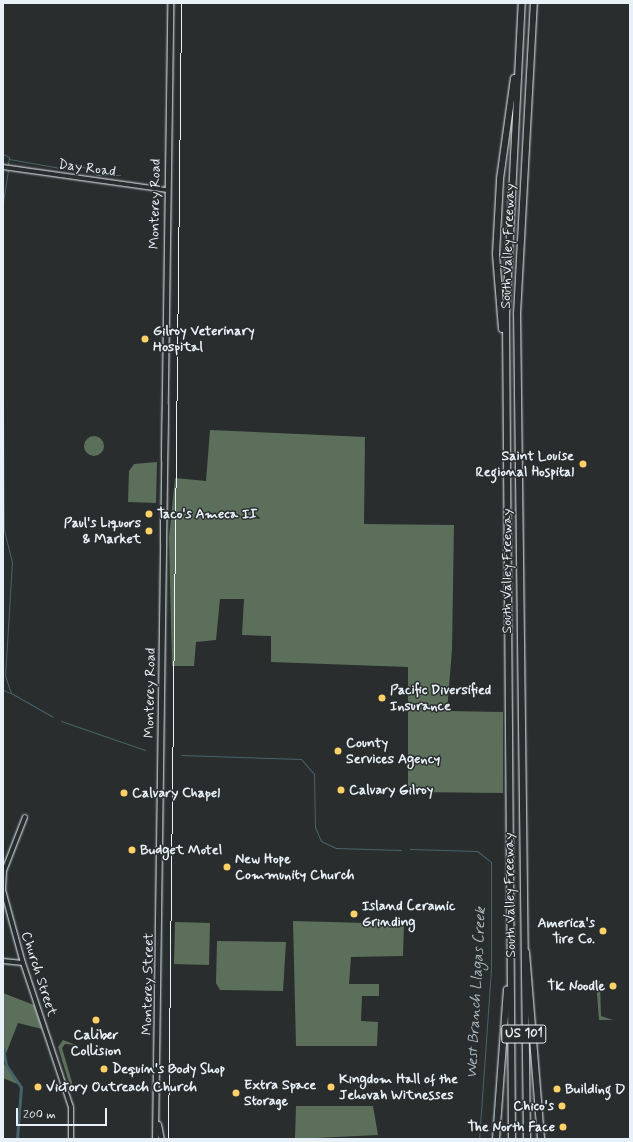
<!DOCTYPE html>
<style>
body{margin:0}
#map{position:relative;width:633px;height:1142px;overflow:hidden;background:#2a2d2e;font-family:Mynerve,sans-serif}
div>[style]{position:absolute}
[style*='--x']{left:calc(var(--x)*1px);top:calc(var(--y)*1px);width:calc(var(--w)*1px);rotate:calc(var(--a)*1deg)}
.green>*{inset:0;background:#5b6f5a}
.round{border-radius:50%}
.stream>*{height:1px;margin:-0.5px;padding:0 0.5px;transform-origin:0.5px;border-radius:0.5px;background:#46636a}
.canal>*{height:3px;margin:-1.5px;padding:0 1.5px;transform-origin:1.5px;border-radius:1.5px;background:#46636a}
.roads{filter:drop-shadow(0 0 1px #e8f1f8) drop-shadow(0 0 1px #e8f1f8)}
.minor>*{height:4px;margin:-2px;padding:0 2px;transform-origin:2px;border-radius:2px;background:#2a2d2e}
.major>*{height:5px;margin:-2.5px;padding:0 2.5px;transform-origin:2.5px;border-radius:2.5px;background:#2a2d2e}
.highway>*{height:6px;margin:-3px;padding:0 3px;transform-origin:3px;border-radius:3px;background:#2a2d2e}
.rail>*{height:1px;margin:-0.5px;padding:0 0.5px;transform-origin:0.5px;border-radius:0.5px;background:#e8f1f8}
.dots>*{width:11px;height:11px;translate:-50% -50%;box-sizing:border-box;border:2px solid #2a2d2e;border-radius:50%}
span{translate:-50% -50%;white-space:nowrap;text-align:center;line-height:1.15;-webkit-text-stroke:3px #2a2d2e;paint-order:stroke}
.shield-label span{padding:1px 3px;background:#2a2d2e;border:1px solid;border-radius:3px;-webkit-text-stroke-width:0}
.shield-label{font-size:13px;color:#e8f1f8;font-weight:700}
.street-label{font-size:14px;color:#e8f1f8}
.poi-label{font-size:14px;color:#e8f1f8;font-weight:700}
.left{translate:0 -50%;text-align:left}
.right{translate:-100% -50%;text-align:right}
.water-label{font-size:15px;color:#a7b8bf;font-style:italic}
.frame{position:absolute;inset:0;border:4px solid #e8f1f8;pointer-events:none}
.scale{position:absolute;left:16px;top:1108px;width:91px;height:18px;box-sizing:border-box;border:2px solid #e8f1f8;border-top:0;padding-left:5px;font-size:12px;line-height:14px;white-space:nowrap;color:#e8f1f8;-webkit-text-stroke:3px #2a2d2e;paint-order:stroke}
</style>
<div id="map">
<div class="green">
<div style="clip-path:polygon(210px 430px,365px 437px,364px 524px,454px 525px,452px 650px,447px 711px,503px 712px,503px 793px,408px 792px,408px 667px,271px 662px,271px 636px,242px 635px,244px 599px,220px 599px,216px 640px,196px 642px,194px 666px,172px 666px,169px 538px,175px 478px,206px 481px)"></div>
<div class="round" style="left:84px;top:436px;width:20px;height:20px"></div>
<div style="clip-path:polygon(157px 462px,156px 503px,128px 502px,129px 471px,134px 464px)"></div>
<div style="clip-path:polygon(293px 921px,404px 924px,403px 956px,351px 957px,349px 984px,379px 984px,379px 996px,362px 996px,361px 1021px,378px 1022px,377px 1046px,296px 1046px)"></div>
<div style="clip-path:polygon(175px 922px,210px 923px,209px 965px,174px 964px)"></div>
<div style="clip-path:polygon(217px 941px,286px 942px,283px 991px,220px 990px,216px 983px)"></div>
<div style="clip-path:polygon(596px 981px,600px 981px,601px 1016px,613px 1020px,599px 1020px)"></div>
<div style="clip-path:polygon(3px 993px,34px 1005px,42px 1029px,18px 1023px,3px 1061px)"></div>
<div style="clip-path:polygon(63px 1040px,76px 1045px,65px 1044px,62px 1048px,72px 1082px,71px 1089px,58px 1047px)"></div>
<div style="clip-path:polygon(3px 1063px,15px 1076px,17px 1084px,3px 1078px)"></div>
<div style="clip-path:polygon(296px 1106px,373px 1106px,378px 1135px,295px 1139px)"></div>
</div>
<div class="stream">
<div style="--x:3;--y:154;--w:7;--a:27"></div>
<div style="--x:9;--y:157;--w:7;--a:98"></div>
<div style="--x:9;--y:159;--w:52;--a:10"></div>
<div style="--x:60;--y:168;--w:20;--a:-9"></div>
<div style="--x:80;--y:165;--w:20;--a:30"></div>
<div style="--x:97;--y:175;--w:23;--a:0"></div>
<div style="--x:3;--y:202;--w:32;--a:-81"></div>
<div style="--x:3;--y:397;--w:133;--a:89.6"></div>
<div style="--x:4;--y:530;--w:33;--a:76"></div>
<div style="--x:12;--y:562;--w:113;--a:93.5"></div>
<div style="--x:5;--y:675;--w:19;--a:72"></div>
<div style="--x:11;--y:693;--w:48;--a:29.7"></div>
<div style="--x:3;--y:690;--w:8;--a:23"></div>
<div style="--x:61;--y:721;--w:89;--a:19"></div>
<div style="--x:181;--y:755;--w:120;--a:1.9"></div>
<div style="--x:301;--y:759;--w:20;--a:49"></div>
<div style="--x:314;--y:774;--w:53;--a:88.9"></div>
<div style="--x:315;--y:827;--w:15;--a:67"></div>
<div style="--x:321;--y:841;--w:17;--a:25"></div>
<div style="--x:336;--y:848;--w:65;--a:1.8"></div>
<div style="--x:410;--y:849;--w:67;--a:1.7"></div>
<div style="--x:477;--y:851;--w:18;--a:38"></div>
<div style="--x:491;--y:862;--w:107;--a:90"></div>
<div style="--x:491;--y:969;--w:170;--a:94"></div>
</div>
<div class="canal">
<div style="--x:3;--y:1048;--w:17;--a:80"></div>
<div style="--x:6;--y:1065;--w:27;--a:56"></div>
<div style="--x:21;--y:1087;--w:52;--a:94.4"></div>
</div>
<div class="roads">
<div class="minor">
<div style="--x:3;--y:167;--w:166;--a:8"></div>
<div style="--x:25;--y:817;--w:58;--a:111.3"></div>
<div style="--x:4;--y:871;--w:19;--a:93"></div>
<div style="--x:3;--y:890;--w:76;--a:74.7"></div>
<div style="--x:23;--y:963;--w:152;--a:71.6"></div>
<div style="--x:71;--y:1107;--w:32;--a:90"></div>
<div style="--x:3;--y:961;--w:20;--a:6"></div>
</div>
<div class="major">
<div style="--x:164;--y:459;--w:456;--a:-89.2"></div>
<div style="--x:163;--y:542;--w:29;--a:-90"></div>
<div style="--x:158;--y:1124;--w:15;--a:79"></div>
<div style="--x:155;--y:1139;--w:734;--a:-89.22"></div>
</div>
<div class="highway">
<div style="--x:502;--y:329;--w:75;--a:-94.6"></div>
<div style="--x:496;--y:254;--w:75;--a:-86.9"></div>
<div style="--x:500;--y:179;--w:102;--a:-82.1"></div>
<div style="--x:526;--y:952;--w:188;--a:85.4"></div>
<div style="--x:496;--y:1139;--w:150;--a:-85.8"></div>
<div style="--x:512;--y:1139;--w:825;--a:-90.42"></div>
<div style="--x:506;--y:314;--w:311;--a:-87.1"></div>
<div style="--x:527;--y:1139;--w:825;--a:-90.69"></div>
<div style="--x:517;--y:314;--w:311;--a:-86.9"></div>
</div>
</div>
<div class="rail">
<div style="--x:168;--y:1139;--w:1136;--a:-89.34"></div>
</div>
<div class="dots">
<div style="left:145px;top:339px;background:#ffd166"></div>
<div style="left:583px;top:464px;background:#ffd166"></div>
<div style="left:149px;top:514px;background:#ffd166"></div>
<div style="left:149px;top:531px;background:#ffd166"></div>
<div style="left:382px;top:698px;background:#ffd166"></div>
<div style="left:338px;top:751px;background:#ffd166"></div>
<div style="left:341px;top:790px;background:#ffd166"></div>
<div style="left:124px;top:793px;background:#ffd166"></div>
<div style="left:132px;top:850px;background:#ffd166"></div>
<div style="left:227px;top:867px;background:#ffd166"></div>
<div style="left:354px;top:914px;background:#ffd166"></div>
<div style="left:603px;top:931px;background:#ffd166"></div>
<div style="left:613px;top:986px;background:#ffd166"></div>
<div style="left:96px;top:1020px;background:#ffd166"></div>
<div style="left:104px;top:1069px;background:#ffd166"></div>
<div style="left:38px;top:1087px;background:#ffd166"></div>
<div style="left:331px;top:1087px;background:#ffd166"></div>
<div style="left:557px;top:1089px;background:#ffd166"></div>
<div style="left:236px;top:1093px;background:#ffd166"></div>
<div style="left:562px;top:1106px;background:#ffd166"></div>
<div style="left:563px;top:1127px;background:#ffd166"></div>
</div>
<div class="shield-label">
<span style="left:524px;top:1034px">US 101</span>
</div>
<div class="street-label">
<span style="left:87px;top:168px;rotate:8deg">Day Road</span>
<span style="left:155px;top:204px;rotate:-89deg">Monterey Road</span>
<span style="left:508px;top:246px;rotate:-88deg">South Valley Freeway</span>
<span style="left:507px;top:571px;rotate:-90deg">South Valley Freeway</span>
<span style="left:150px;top:693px;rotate:-89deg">Monterey Road</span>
<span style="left:510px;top:895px;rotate:-91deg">South Valley Freeway</span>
<span style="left:39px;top:974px;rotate:72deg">Church Street</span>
<span style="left:148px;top:984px;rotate:-89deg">Monterey Street</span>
</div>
<div class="poi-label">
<span class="left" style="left:153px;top:339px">Gilroy Veterinary<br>Hospital</span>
<span class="right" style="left:574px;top:464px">Saint Louise<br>Regional Hospital</span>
<span class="left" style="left:157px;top:514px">Taco's Ameca II</span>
<span class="right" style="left:141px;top:531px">Paul's Liquors<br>&amp; Market</span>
<span class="left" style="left:390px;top:698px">Pacific Diversified<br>Insurance</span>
<span class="left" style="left:346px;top:751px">County<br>Services Agency</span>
<span class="left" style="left:349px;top:790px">Calvary Gilroy</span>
<span class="left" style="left:132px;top:793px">Calvary Chapel</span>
<span class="left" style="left:140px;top:850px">Budget Motel</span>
<span class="left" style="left:235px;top:867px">New Hope<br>Community Church</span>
<span class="left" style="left:362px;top:914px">Island Ceramic<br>Grinding</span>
<span class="right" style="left:595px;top:931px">America's<br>Tire Co.</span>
<span class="right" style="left:605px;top:986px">TK Noodle</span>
<span style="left:96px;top:1043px">Caliber<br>Collision</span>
<span class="left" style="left:112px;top:1069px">Dequin's Body Shop</span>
<span class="left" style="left:339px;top:1087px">Kingdom Hall of the<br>Jehovah Witnesses</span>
<span class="left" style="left:244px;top:1093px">Extra Space<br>Storage</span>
<span class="left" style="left:46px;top:1087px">Victory Outreach Church</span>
<span class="left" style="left:565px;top:1089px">Building D</span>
<span class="right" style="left:554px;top:1106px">Chico's</span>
<span class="right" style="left:555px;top:1127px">The North Face</span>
</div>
<div class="water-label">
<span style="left:477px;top:993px;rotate:-87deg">West Branch Llagas Creek</span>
</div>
<div class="frame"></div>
<div class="scale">200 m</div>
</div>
